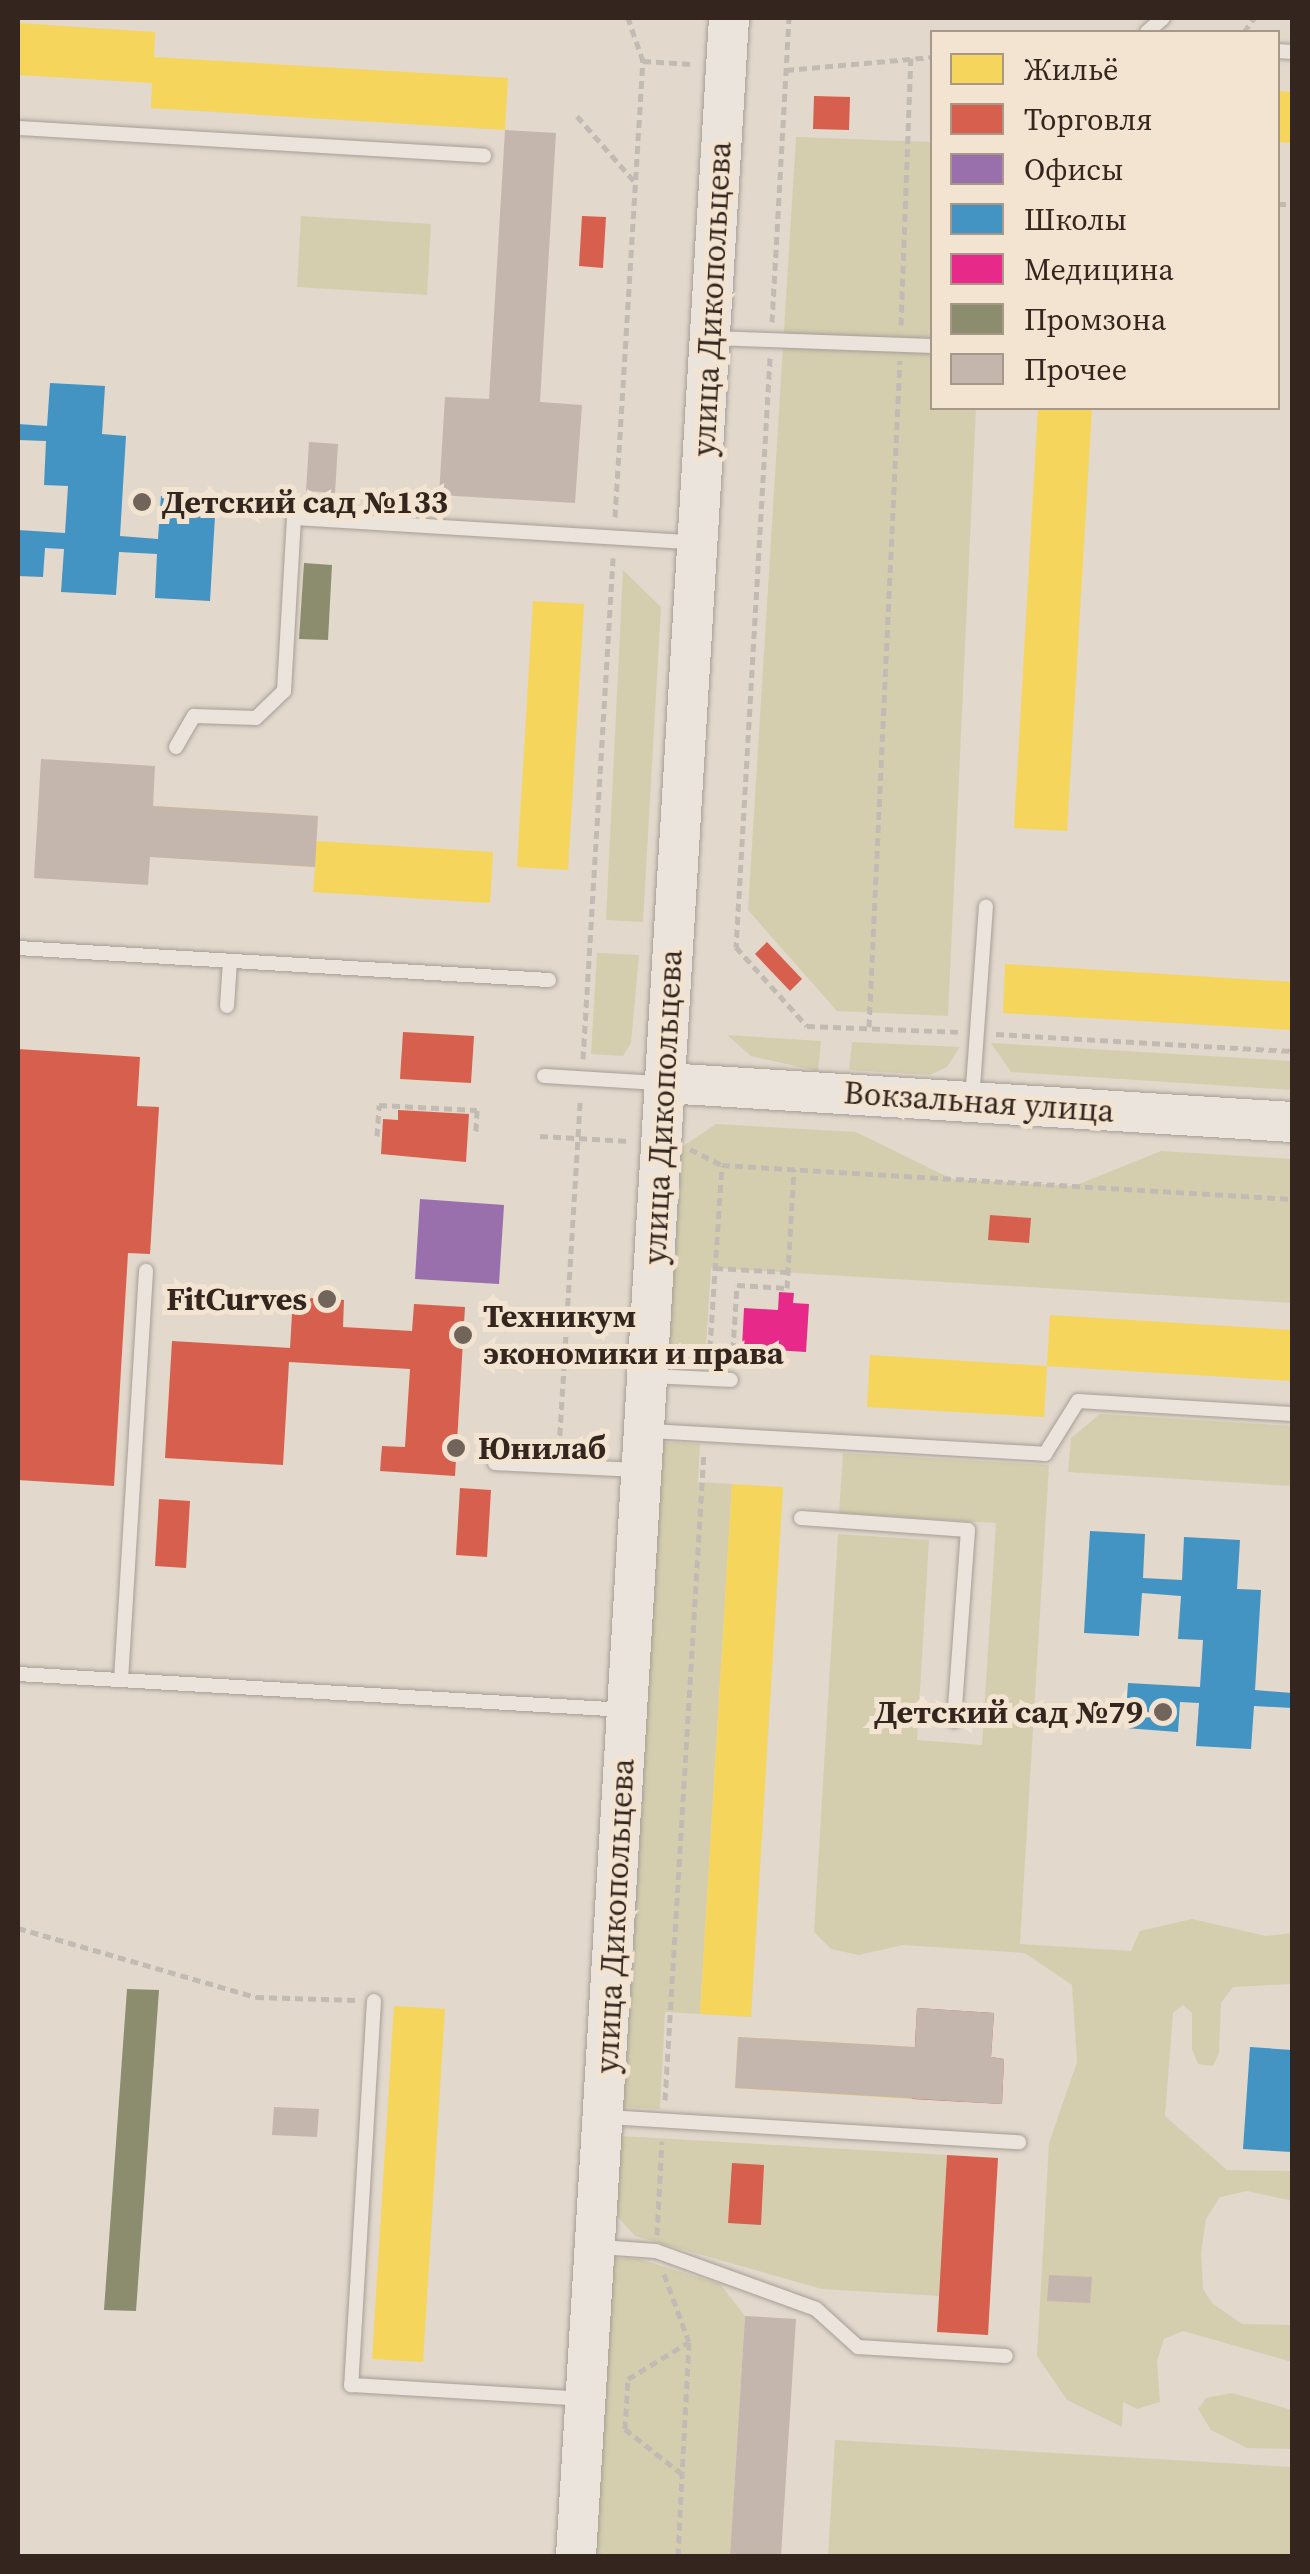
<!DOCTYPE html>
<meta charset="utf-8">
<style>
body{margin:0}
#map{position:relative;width:1310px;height:2574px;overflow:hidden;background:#e2d8cc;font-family:"Source Serif 4",serif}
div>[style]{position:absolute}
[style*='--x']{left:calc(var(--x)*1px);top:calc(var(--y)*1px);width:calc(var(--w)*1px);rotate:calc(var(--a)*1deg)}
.green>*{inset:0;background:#d4ceaf}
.homes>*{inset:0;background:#f6d55c}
.shops>*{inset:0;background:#d6604d}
.offices>*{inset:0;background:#9970ab}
.schools>*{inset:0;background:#4393c3}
.health>*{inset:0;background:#e7298a}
.industry>*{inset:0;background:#8c8c6e}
.building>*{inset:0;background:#c5b6ad}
.path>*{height:5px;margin-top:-2.5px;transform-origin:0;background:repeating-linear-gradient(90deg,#c2bbb4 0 8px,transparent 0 13px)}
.roads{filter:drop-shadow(0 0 2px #a79e95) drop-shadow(0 0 2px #a79e95)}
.lane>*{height:14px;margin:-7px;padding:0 7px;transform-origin:7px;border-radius:7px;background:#eae4dd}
.secondary>*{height:40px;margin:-20px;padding:0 20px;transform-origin:20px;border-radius:20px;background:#eae4dd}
.dots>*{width:28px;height:28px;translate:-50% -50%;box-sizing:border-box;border:5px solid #f3e4d2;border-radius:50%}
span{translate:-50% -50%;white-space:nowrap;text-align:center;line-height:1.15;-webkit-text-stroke:10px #f3e4d2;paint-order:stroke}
.street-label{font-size:32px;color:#34261e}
.poi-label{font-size:32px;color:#34261e;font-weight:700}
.left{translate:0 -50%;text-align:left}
.right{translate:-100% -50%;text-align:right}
.frame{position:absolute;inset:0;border:20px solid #34261e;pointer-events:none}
.legend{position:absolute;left:930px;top:30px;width:350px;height:380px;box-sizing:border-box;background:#f3e4d2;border:2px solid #a7988a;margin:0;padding:12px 18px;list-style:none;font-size:30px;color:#34261e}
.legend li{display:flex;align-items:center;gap:20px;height:50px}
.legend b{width:50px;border:2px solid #a7988a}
</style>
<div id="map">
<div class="green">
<div style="clip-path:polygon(796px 137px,932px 142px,932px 408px,976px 408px,948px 1016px,837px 1011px,748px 910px)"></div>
<div style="clip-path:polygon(301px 216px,431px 224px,427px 295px,297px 287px)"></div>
<div style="clip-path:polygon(623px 570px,661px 607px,643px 922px,606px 920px)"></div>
<div style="clip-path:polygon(597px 953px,639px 955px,631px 1043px,623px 1056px,591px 1054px)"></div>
<div style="clip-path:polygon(727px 1035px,821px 1041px,818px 1071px,751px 1056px)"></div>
<div style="clip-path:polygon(852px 1042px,960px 1047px,947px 1067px,930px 1075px,849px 1070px)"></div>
<div style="clip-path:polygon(991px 1043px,1292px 1061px,1292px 1090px,1011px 1072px)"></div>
<div style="clip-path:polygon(716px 1124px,856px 1132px,952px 1179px,1074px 1186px,1161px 1151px,1292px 1159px,1292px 1303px,711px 1268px,705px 1362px,667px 1360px,679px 1149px)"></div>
<div style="clip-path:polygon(1100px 1414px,1292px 1426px,1292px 1486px,1068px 1472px,1071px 1438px)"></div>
<div style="clip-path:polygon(662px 1442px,700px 1444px,698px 1482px,732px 1484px,700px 2014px,665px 2012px,660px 2109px,621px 2107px)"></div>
<div style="clip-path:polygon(843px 1453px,1049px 1465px,1020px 1944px,1131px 1951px,1140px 1931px,1192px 1919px,1266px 1936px,1292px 1933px,1292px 1984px,1233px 1987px,1221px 2003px,1219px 2053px,1213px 2066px,1198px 2064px,1192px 2049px,1192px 2013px,1183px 2005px,1173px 2013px,1165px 2116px,1227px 2170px,1292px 2171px,1292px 2201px,1247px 2191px,1220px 2197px,1206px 2219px,1201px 2253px,1203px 2289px,1213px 2304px,1242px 2324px,1292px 2325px,1292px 2362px,1183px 2331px,1164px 2339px,1157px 2361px,1160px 2402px,1137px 2409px,1123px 2402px,1122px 2427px,1067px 2400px,1037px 2356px,1049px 2143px,1077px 2062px,1072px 1985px,1025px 1953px,903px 1945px,859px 1955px,831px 1949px,814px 1932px,838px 1534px,929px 1540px,917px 1740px,982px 1745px,996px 1523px,839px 1513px)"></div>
<div style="clip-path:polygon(620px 2136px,947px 2155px,939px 2296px,822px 2289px,635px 2236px,615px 2214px)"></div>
<div style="clip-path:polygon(612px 2258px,639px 2259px,720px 2284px,745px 2316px,730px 2556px,594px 2556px)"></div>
<div style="clip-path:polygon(1232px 2393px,1292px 2410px,1292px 2449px,1247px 2448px,1211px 2430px,1198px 2409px,1206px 2398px)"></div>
<div style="clip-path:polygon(835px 2440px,1292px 2467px,1292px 2556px,828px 2556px)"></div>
</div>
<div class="homes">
<div style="clip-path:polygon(18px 23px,155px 32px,154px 57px,508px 78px,505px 130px,151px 108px,152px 83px,18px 75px)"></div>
<div style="clip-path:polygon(1278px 91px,1292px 92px,1292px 143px,1278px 142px)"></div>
<div style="clip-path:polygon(1038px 408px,1092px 408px,1067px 831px,1014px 828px)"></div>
<div style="clip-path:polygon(533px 601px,584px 604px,568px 870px,517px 867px)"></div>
<div style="clip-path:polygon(141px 805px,318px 816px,316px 841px,493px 852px,490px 903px,313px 892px,315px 867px,138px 856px)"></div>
<div style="clip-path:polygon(1005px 964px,1292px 982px,1292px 1030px,1003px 1013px)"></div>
<div style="clip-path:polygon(1050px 1315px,1292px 1330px,1292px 1381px,1047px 1366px)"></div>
<div style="clip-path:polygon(870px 1355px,1047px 1366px,1044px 1417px,867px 1407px)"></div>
<div style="clip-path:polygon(732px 1484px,783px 1487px,751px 2017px,700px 2014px)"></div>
<div style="clip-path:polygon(394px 2006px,445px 2009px,423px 2362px,372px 2359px)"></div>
<div style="clip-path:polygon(738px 2037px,915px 2047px,912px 2099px,735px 2088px)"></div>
</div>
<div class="shops">
<div style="clip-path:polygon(814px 96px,850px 97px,849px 130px,813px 129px)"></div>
<div style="clip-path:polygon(582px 216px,606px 217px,603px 268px,579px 266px)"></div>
<div style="clip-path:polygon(767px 942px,802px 979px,790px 991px,755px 954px)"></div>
<div style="clip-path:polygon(403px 1032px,474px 1036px,471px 1083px,400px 1079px)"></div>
<div style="clip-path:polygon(18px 1049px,140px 1057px,137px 1106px,159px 1107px,150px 1254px,128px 1253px,114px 1486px,18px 1480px)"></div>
<div style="clip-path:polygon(398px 1110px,469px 1114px,466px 1162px,381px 1154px,383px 1119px,398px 1120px)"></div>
<div style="clip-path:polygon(990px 1215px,1031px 1218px,1029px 1243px,988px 1240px)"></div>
<div style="clip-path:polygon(293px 1297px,344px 1300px,343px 1327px,412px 1331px,414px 1304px,465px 1307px,455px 1476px,380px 1471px,382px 1446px,405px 1447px,410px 1369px,340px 1365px,289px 1362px,283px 1465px,165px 1458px,172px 1341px,290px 1348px)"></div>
<div style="clip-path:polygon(460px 1488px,491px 1490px,487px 1557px,456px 1555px)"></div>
<div style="clip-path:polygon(159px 1499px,190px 1501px,186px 1568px,155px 1566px)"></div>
<div style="clip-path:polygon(917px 2008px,994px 2013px,991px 2057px,1004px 2059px,1002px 2104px,912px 2099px)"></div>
<div style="clip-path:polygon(947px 2155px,998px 2158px,988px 2335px,937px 2332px)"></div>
<div style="clip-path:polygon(732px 2163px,764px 2165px,761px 2225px,728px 2223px)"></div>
</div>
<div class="offices">
<div style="clip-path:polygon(420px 1199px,504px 1205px,499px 1284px,415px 1279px)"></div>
</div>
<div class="schools">
<div style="clip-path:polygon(50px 383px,105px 386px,102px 434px,126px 436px,120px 536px,158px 539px,161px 496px,216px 499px,210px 601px,155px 598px,157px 554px,119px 552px,116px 595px,61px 592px,64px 549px,45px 548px,43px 577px,18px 576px,18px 530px,65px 533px,68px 486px,44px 485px,46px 441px,18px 440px,18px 424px,47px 426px)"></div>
<div style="clip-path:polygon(1090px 1531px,1145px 1534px,1143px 1578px,1182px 1580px,1184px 1537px,1240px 1540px,1237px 1589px,1261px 1590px,1255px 1690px,1292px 1693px,1292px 1708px,1254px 1706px,1251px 1749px,1196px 1746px,1199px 1703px,1180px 1702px,1178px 1732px,1125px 1728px,1128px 1683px,1200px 1687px,1203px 1640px,1178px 1639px,1181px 1596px,1142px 1593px,1139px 1636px,1084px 1633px)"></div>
<div style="clip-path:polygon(1250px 2047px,1292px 2050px,1292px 2152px,1243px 2149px)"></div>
</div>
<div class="health">
<div style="clip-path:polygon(779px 1292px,794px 1293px,793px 1303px,809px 1304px,806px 1352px,742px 1348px,744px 1308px,778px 1310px)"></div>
</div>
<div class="industry">
<div style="clip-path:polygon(304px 563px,332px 565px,328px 640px,299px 639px)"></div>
<div style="clip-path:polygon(127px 1989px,159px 1990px,136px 2311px,104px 2310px)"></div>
</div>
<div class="building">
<div style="clip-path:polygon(505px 130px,556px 133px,540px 402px,582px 405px,575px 503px,439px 495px,445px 397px,489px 399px)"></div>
<div style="clip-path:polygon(309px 442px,338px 444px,335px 493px,306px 491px)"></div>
<div style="clip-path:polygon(41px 759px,155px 766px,153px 806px,318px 816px,315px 867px,150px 857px,148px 885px,34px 878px)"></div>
<div style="clip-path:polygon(917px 2008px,994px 2013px,991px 2057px,1004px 2059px,1002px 2104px,735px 2088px,738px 2037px,915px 2047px)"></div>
<div style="clip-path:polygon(274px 2107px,319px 2109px,317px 2137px,272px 2135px)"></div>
<div style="clip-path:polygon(1049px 2275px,1092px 2277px,1090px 2303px,1047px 2301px)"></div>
<div style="clip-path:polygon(745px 2316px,796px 2319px,781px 2556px,730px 2556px)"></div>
</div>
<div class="path">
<div style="--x:1244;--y:32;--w:17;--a:-54"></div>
<div style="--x:643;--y:61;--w:49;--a:3.5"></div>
<div style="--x:786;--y:70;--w:147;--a:-5.1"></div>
<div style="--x:577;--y:116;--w:88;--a:48.7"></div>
<div style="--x:1278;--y:204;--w:14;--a:0"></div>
<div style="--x:772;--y:322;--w:304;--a:-86.8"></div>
<div style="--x:901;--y:325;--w:267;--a:-87.9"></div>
<div style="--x:770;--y:358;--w:590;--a:93.3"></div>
<div style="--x:736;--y:947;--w:106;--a:48.1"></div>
<div style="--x:807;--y:1026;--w:153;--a:2.2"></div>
<div style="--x:615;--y:517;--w:457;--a:-86.5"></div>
<div style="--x:643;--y:61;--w:46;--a:-109.2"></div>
<div style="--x:869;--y:1027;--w:667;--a:-87.34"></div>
<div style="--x:996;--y:1034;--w:296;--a:3.3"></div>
<div style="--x:583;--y:1059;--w:502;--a:-86.57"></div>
<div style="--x:377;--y:1136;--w:31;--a:-86"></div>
<div style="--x:379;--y:1105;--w:98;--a:2.9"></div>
<div style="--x:477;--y:1110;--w:22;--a:93"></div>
<div style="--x:540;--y:1136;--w:90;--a:3.2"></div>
<div style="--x:690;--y:1149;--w:36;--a:27"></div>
<div style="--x:722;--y:1165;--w:571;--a:3.41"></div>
<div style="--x:715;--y:1268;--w:72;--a:3.2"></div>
<div style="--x:709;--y:1361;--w:196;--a:-86.2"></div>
<div style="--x:732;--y:1363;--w:78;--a:-86.3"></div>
<div style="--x:737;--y:1285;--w:50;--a:3.4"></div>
<div style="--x:787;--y:1288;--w:119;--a:-86.6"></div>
<div style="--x:559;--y:1448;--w:348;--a:-86.5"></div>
<div style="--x:18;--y:1928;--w:248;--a:16.2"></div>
<div style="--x:256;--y:1997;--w:100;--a:1.7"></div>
<div style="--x:665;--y:2100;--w:649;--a:-86.56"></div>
<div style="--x:657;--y:2235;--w:94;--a:-87"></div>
<div style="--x:664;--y:2274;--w:72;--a:69.8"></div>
<div style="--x:689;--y:2342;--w:132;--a:93"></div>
<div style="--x:678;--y:2556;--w:82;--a:-87.2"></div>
<div style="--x:682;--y:2474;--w:73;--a:-141.7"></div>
<div style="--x:625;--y:2429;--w:50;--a:-86.6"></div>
<div style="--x:628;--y:2379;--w:71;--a:-31.2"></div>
</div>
<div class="roads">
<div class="lane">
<div style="--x:1147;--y:32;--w:21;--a:-41"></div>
<div style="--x:1278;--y:51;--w:14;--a:4"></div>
<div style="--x:18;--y:128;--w:467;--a:3.4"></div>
<div style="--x:713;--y:338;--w:219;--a:2.1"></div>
<div style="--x:176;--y:747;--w:36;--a:-60"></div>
<div style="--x:194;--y:716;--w:62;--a:1.8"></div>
<div style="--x:256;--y:718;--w:39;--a:-44"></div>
<div style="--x:284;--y:691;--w:173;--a:-86.7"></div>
<div style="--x:294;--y:518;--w:399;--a:3.5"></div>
<div style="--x:18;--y:948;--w:532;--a:3.45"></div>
<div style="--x:227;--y:1006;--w:45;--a:-86.2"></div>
<div style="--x:544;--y:1076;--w:115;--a:3.5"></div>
<div style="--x:972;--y:1101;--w:195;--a:-85.9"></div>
<div style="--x:652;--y:1376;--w:79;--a:2.9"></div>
<div style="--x:649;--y:1431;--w:397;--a:3.3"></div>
<div style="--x:1045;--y:1454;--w:62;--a:-58.1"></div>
<div style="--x:1078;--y:1401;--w:214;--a:3.5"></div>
<div style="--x:495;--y:1463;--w:141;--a:2.8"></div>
<div style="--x:801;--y:1518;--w:167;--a:4.1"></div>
<div style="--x:968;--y:1530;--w:191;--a:94.2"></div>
<div style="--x:18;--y:1674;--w:609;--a:3.39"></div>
<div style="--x:121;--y:1680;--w:410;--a:-86.5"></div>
<div style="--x:374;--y:2001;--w:385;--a:93.4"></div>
<div style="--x:351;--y:2385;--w:233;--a:3.4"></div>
<div style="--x:606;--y:2117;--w:414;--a:3.5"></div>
<div style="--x:600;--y:2247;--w:56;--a:4.1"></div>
<div style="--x:656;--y:2251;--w:170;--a:19.9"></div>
<div style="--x:816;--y:2309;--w:57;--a:42.1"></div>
<div style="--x:858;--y:2347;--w:148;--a:3.5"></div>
</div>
<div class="secondary">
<div style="--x:665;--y:1083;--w:628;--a:3.56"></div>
<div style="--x:576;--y:2556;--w:2543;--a:-86.55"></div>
</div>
</div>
<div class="dots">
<div style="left:142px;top:502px;background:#71645b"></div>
<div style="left:327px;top:1299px;background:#71645b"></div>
<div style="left:463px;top:1335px;background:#71645b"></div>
<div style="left:456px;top:1448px;background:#71645b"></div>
<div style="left:1163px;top:1712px;background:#71645b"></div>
</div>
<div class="street-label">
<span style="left:712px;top:299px;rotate:-87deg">улица Дикопольцева</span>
<span style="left:979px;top:1102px;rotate:4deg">Вокзальная улица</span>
<span style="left:663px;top:1107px;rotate:-87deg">улица Дикопольцева</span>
<span style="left:615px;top:1916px;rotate:-87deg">улица Дикопольцева</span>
</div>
<div class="poi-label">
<span class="left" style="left:162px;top:502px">Детский сад №133</span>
<span class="right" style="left:307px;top:1299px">FitCurves</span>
<span class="left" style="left:483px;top:1335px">Техникум<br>экономики и права</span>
<span class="left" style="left:478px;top:1448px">Юнилаб</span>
<span class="right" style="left:1143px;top:1712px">Детский сад №79</span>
</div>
<div class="frame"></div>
<ul class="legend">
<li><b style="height:28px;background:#f6d55c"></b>Жильё</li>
<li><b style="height:28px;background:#d6604d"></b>Торговля</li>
<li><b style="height:28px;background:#9970ab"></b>Офисы</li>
<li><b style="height:28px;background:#4393c3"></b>Школы</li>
<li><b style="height:28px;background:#e7298a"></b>Медицина</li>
<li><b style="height:28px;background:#8c8c6e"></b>Промзона</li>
<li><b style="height:28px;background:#c5b6ad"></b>Прочее</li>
</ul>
</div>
